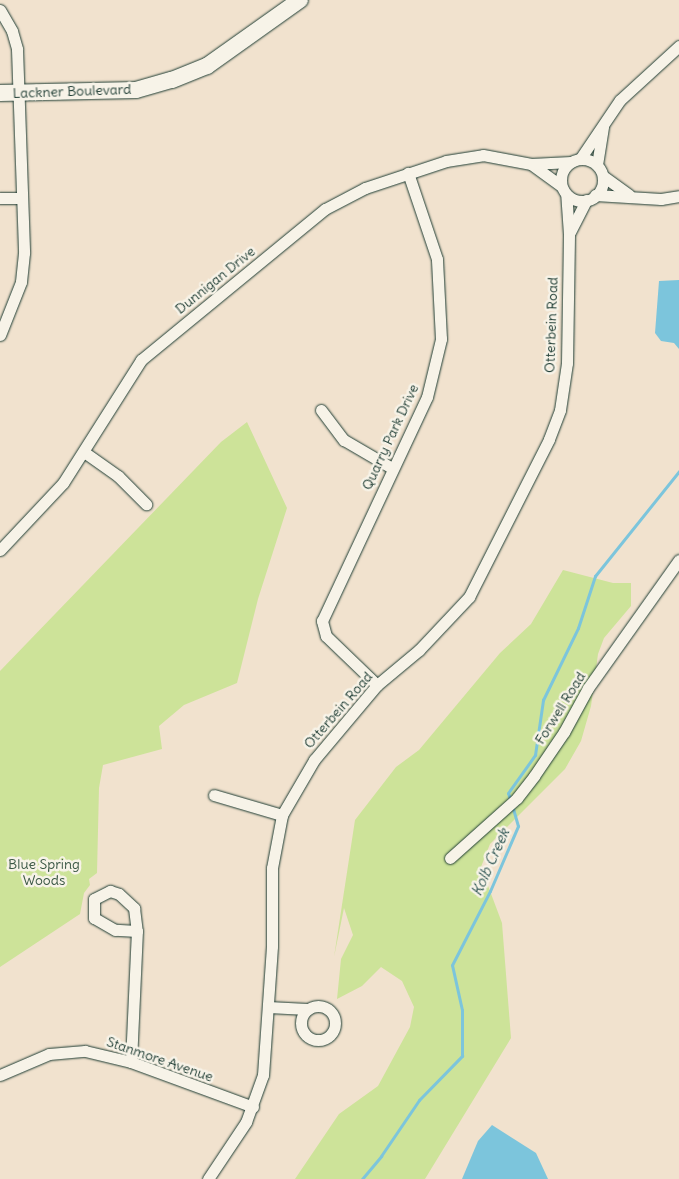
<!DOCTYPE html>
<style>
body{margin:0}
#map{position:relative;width:679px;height:1179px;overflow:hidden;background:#f1e2ce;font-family:Delius,sans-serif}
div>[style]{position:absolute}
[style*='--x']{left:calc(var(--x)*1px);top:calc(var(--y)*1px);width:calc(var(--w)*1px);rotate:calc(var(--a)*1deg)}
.green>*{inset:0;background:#cde399}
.water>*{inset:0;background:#7cc5dc}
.stream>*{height:3px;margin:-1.5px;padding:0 1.5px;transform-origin:1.5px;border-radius:1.5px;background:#7cc5dc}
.roads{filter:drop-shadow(0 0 1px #1f3d34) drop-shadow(0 0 1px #1f3d34)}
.street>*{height:11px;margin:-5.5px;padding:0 5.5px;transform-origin:5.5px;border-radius:5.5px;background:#f7f3e8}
.street>.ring{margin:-5.5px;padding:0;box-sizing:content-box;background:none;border:11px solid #f7f3e8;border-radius:50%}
.secondary>*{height:16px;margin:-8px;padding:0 8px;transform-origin:8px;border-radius:8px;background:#f7f3e8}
span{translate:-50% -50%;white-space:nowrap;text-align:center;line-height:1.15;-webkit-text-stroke:5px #f7f3e8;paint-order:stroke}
.street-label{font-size:14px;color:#1f3d34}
.park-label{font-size:14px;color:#395643}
.water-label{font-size:15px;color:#325856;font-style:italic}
</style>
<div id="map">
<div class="green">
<div style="clip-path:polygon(247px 422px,287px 508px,258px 599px,237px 683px,184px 705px,159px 726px,162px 749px,103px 765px,99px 788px,97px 873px,89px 879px,90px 885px,84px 893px,80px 914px,0 967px,0 671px,221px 442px)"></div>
<div style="clip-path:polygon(563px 570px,613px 583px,631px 583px,631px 606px,604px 638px,598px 654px,591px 706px,581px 741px,565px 769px,490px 844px,481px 867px,502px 923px,511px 1038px,425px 1179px,295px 1179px,339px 1114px,378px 1086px,410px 1027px,414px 1007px,402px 981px,381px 967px,362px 986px,337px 999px,341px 959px,353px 935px,344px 908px,334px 957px,355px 820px,396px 767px,419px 750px,500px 653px,531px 624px)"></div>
</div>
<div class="water">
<div style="clip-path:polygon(679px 280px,679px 349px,674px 343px,661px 341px,655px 333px,659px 281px)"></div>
<div style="clip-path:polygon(492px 1125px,536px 1153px,548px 1179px,462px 1179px,478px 1141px)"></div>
</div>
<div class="stream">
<div style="--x:510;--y:799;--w:6;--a:-108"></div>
<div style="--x:508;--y:793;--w:47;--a:-54.6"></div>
<div style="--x:535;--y:755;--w:56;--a:-81.7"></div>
<div style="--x:543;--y:700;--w:80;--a:-64.1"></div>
<div style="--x:578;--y:628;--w:55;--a:-71.9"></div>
<div style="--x:595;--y:576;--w:134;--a:-51.3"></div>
<div style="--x:362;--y:1179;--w:30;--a:-50"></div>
<div style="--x:381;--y:1156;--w:68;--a:-55.8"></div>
<div style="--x:419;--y:1100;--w:62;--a:-45.7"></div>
<div style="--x:462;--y:1056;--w:46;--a:-90"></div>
<div style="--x:462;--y:1010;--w:46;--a:-102.5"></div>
<div style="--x:452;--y:965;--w:83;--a:-62.8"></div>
<div style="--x:490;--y:891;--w:71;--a:-66.7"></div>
<div style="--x:518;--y:826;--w:22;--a:-106"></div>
</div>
<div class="roads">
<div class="street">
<div style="--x:0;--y:10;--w:24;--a:60"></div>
<div style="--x:12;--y:31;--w:19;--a:74"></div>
<div style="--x:17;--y:49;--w:204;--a:88"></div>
<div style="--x:24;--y:253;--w:29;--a:96"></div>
<div style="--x:21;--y:282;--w:57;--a:111.6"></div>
<div style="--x:580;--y:159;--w:71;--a:-55.9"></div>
<div style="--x:620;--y:100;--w:80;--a:-42.5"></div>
<div class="ring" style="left:561px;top:159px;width:31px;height:31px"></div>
<div style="--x:531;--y:164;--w:37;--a:36"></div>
<div style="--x:597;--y:165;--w:39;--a:-81"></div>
<div style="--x:603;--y:176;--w:32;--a:36"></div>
<div style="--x:595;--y:195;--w:66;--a:3.5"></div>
<div style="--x:661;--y:199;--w:18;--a:-9"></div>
<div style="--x:0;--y:198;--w:22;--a:0"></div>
<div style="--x:570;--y:232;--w:36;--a:-63"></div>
<div style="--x:321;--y:410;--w:38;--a:53"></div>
<div style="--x:344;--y:440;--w:56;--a:30.3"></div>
<div style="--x:84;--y:452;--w:42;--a:35.2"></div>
<div style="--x:118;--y:476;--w:40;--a:45"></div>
<div style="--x:0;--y:550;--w:92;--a:-46.8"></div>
<div style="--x:63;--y:483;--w:146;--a:-57.6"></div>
<div style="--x:141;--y:360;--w:238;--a:-39.4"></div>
<div style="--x:325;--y:209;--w:45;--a:-27.7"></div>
<div style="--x:365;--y:188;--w:85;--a:-18.4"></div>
<div style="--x:446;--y:161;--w:37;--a:-9"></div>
<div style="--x:483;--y:155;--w:49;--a:10.6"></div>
<div style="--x:531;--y:164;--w:40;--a:-2.9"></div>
<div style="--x:377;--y:685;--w:71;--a:-136.1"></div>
<div style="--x:326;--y:636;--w:16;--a:-105"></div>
<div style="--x:322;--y:621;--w:247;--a:-64.9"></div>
<div style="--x:427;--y:397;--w:60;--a:-76.4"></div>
<div style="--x:441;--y:339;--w:80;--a:-92.9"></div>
<div style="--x:437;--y:259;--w:91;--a:-108.6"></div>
<div style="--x:214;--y:795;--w:71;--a:16.4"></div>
<div style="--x:450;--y:858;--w:90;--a:-41.8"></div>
<div style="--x:517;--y:798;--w:28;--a:-52"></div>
<div style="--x:534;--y:776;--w:53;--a:-55.7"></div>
<div style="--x:564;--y:732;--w:50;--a:-61.4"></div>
<div style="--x:588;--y:688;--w:157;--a:-54.6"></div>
<div style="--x:110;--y:891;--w:9;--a:18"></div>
<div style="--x:119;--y:894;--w:21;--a:43"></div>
<div style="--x:134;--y:908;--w:23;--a:83"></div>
<div style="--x:137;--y:931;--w:22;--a:-177"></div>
<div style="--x:115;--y:930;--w:24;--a:-150"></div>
<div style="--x:94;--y:918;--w:19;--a:-90"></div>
<div style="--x:94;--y:899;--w:18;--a:-27"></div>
<div class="ring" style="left:301px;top:1006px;width:23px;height:23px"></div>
<div style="--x:268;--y:1007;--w:39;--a:3"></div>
<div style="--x:131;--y:1062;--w:131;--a:-87.4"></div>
<div style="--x:0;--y:1075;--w:53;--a:-23.2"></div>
<div style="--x:49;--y:1054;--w:36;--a:-5"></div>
<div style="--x:85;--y:1051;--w:47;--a:13.4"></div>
<div style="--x:131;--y:1062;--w:130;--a:20.2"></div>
<div style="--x:208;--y:1179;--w:69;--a:-56.3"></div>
<div style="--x:246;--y:1122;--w:50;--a:-70.1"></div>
<div style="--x:263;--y:1075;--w:129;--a:-86"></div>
<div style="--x:272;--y:946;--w:78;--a:-90"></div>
<div style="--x:272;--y:868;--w:54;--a:-79.3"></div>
<div style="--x:282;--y:815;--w:64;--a:-59.8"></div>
<div style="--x:314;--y:760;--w:98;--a:-50"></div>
<div style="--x:377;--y:685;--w:55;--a:-39.8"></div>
<div style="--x:419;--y:650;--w:73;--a:-46.7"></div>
<div style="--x:469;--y:597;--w:177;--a:-63.1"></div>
<div style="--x:549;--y:439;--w:31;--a:-69"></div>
<div style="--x:560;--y:410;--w:48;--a:-81.5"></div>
<div style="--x:567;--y:363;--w:129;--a:-89.1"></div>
<div style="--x:569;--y:234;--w:39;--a:-94"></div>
</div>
<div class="secondary">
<div style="--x:0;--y:93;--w:136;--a:-1.3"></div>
<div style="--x:136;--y:90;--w:37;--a:-16"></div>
<div style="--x:172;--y:80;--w:38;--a:-22"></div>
<div style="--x:207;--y:66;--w:114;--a:-35.4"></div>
</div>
</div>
<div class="street-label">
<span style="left:72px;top:91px;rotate:-2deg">Lackner Boulevard</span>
<span style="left:215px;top:280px;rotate:-39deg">Dunnigan Drive</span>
<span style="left:551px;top:325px;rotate:-88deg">Otterbein Road</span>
<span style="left:390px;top:437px;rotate:-65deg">Quarry Park Drive</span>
<span style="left:560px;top:708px;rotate:-58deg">Forwell Road</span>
<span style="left:338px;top:710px;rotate:-49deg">Otterbein Road</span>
<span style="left:160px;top:1059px;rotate:19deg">Stanmore Avenue</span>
</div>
<div class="park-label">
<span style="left:44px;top:872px">Blue Spring<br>Woods</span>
</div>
<div class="water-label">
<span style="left:490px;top:862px;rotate:-66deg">Kolb Creek</span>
</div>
</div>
